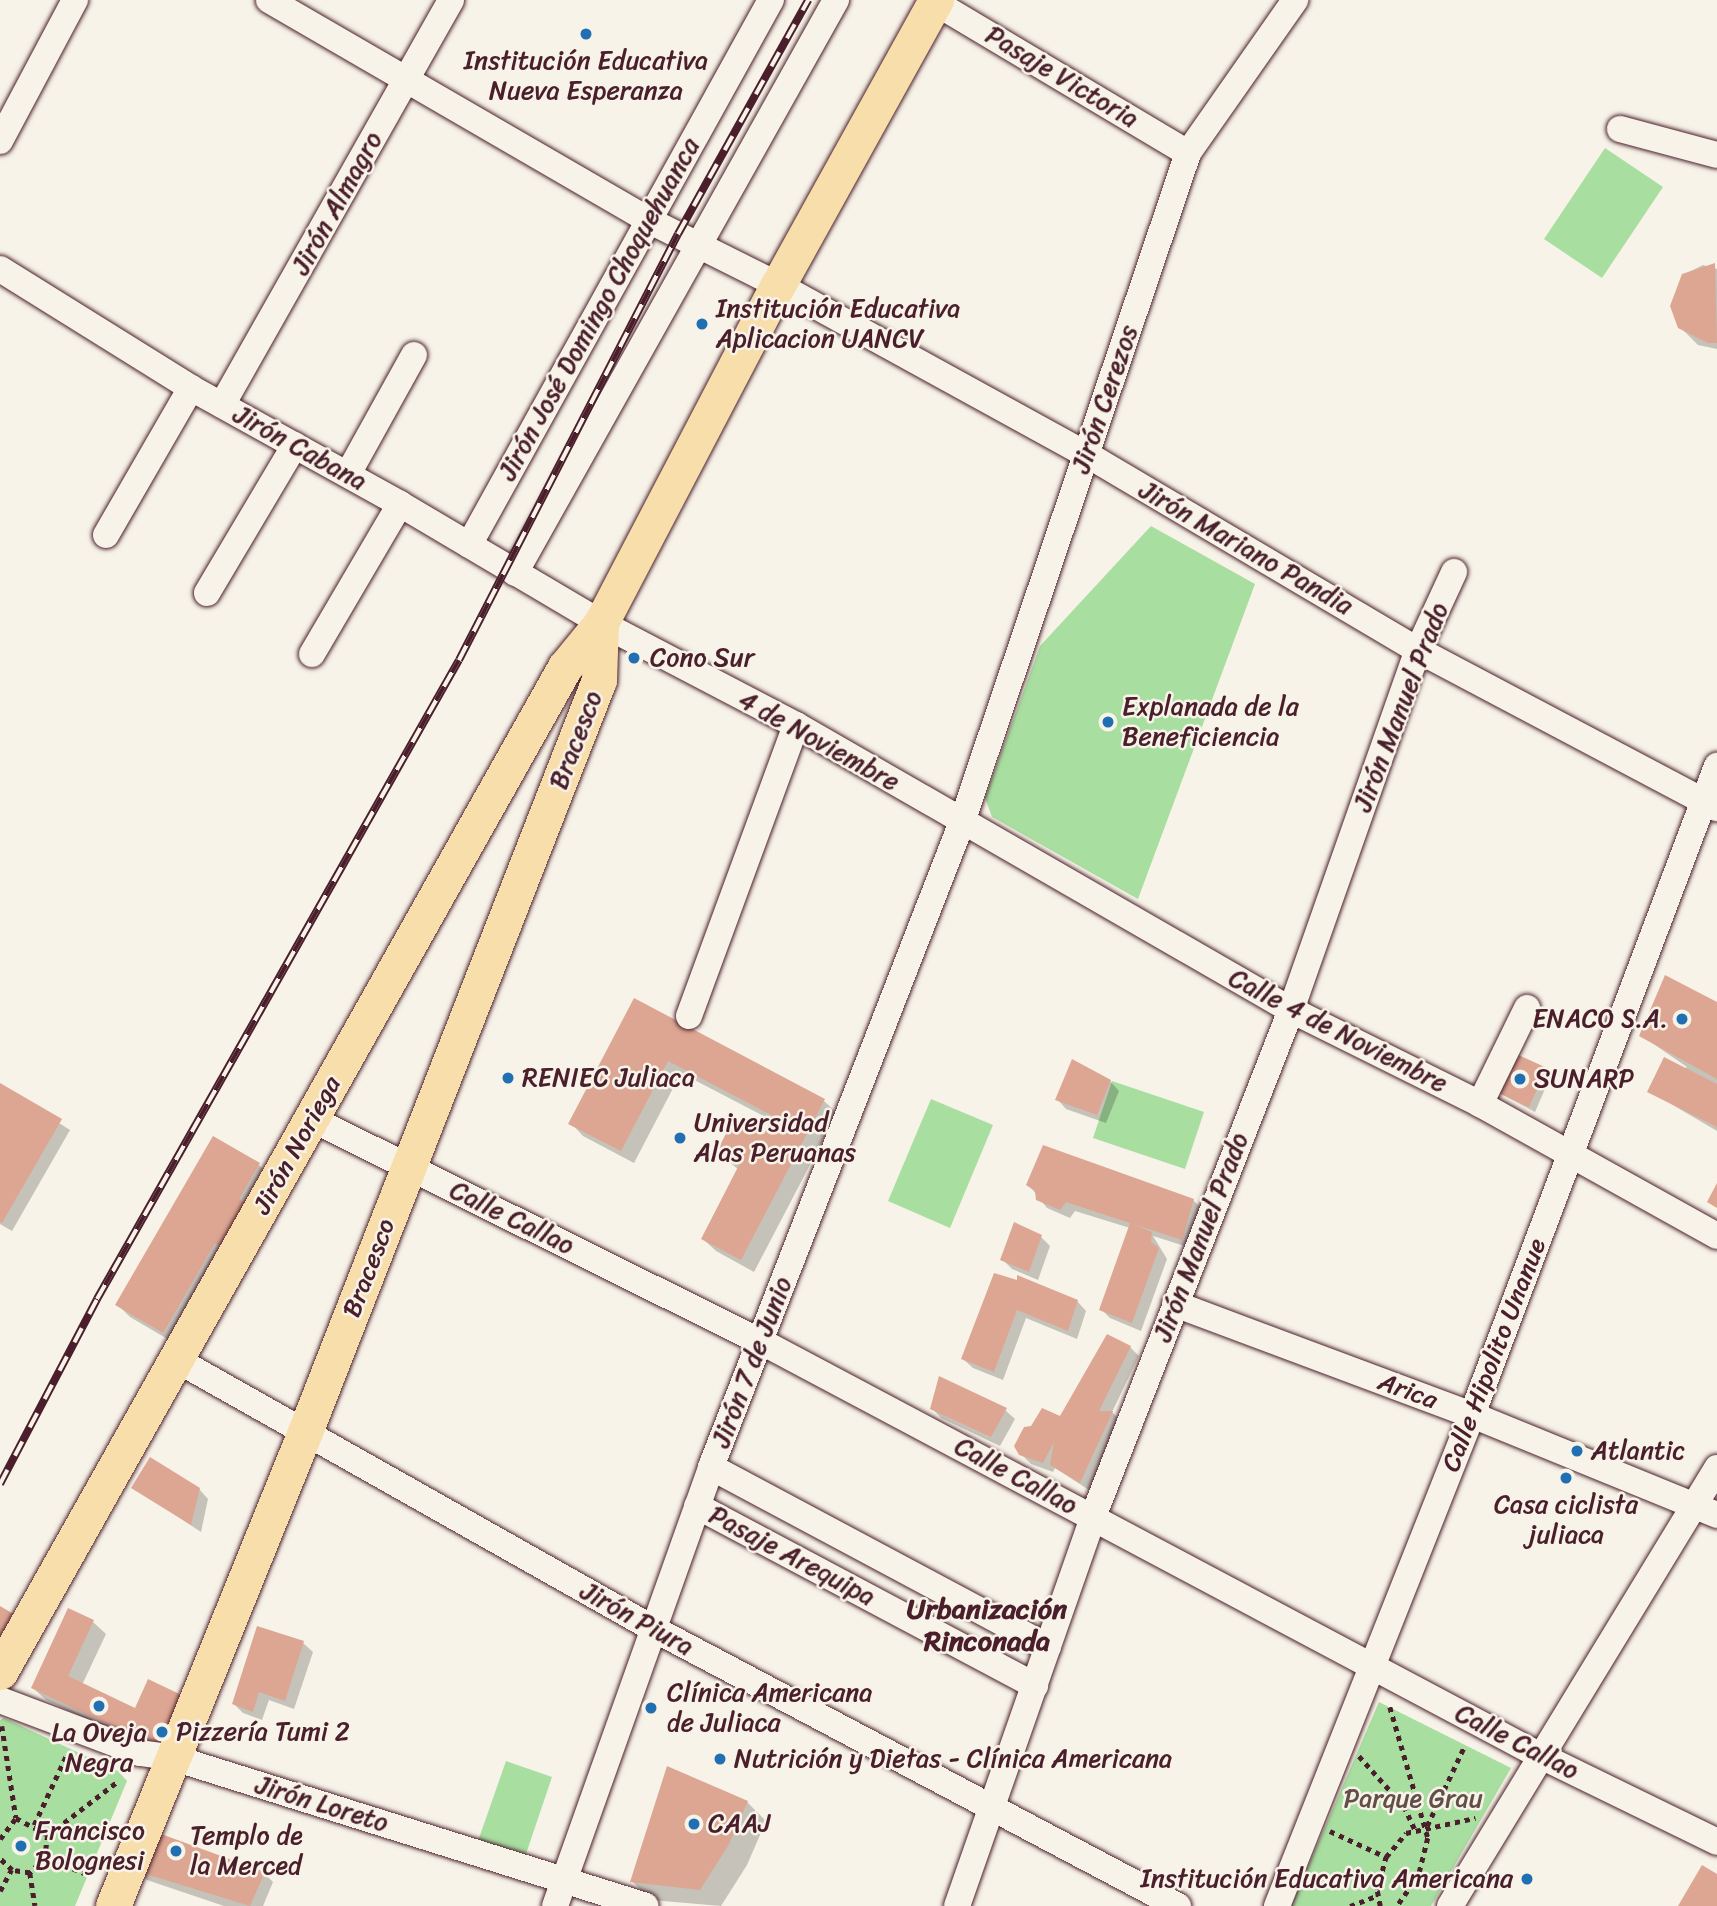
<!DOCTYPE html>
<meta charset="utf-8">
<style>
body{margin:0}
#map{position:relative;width:1717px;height:1906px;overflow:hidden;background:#f7f3e8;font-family:Sriracha,sans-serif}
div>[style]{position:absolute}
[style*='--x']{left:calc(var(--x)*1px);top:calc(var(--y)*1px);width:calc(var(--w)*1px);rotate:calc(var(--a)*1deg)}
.green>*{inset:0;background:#a9dea1}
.shadow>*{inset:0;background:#0003}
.building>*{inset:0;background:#dda693}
.path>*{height:4.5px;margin-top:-2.25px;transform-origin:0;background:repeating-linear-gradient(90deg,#4a1f2b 0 5px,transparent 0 10px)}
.roads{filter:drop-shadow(0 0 2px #4a1f2b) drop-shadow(0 0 2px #4a1f2b)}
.minor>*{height:26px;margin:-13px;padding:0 13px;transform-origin:13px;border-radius:13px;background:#f7f3e8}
.major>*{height:35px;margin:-17.5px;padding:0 17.5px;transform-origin:17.5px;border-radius:17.5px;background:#f8deab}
.rail>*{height:8px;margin-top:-4px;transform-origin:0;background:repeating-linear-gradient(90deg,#f7f3e8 0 16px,#4a1f2b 0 32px);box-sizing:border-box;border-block:2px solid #4a1f2b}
.dots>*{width:19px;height:19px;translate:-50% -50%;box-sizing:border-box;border:4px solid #f7f3e8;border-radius:50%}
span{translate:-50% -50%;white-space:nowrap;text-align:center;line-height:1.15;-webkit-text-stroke:5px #f7f3e8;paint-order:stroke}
.poi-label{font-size:26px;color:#4a1f2b}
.left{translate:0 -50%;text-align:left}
.right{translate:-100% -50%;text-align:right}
.street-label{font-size:26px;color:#4a1f2b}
.park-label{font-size:26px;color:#624f48}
.neighbourhood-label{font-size:28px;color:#4a1f2b;font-weight:700}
</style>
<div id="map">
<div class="green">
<div style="clip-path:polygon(1605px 148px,1663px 187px,1602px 278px,1544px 239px)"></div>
<div style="clip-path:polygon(1151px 526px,1255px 584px,1138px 899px,992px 817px,985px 798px,1040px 646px)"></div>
<div style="clip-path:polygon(1112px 1081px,1204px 1112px,1185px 1169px,1093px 1138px)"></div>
<div style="clip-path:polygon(931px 1099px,993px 1125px,950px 1228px,888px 1201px)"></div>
<div style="clip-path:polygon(1379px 1702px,1511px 1768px,1431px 1906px,1291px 1906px)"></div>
<div style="clip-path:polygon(4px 1718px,118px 1771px,127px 1781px,75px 1906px,0 1906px,0 1720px)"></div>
<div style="clip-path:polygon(506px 1761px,552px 1777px,525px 1857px,478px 1841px)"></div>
</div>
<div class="shadow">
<div style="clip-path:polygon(1703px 265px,1717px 269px,1717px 349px,1698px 345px,1680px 327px,1672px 306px,1683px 275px)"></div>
<div style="clip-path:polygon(635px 1001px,824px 1101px,837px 1113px,754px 1272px,716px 1251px,703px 1239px,739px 1170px,718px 1153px,765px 1136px,773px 1121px,681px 1073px,634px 1163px,583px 1136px,571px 1123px)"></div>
<div style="clip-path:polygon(1717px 1004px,1717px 1131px,1649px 1091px,1687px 1067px,1642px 1036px)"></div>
<div style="clip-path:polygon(1546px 1069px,1551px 1075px,1535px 1112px,1496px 1091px)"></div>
<div style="clip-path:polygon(1110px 1081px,1119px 1091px,1106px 1123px,1066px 1109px,1057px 1099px)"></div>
<div style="clip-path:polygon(0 1085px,70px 1130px,12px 1231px,0 1224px)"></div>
<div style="clip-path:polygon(259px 1165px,271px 1177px,176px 1344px,130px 1317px,118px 1305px)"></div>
<div style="clip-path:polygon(1028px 1184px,1193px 1200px,1203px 1210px,1191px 1248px,1153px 1236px,1167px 1259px,1141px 1331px,1110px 1318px,1101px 1309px,1130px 1228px,1075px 1211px,1070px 1218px,1047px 1208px)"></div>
<div style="clip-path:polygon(1041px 1237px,1050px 1246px,1038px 1280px,1012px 1269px,1002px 1259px)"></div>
<div style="clip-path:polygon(1018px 1282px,1077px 1301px,1086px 1311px,1077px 1339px,1026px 1318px,1003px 1380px,973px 1368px,963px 1359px)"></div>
<div style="clip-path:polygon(1130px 1347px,1139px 1356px,1112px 1412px,1122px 1422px,1089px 1490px,1055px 1468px,1053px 1472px,1031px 1464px,1021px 1454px)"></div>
<div style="clip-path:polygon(932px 1408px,1005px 1410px,1015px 1419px,1000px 1446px,941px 1418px)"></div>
<div style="clip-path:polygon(133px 1487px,199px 1489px,208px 1499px,201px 1532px)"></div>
<div style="clip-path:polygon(69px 1610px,93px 1622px,106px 1634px,82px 1685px,181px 1764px,46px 1700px,33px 1688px)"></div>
<div style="clip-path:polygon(303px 1643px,313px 1652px,294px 1709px,269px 1700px,262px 1720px,243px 1713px,234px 1704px)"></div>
<div style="clip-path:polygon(668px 1768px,747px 1802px,766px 1821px,747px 1865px,721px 1906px,651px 1900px,632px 1881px)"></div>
<div style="clip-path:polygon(138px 1871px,264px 1873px,273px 1882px,263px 1906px,224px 1906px,147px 1880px)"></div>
</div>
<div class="building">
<div style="clip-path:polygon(1715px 263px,1717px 343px,1708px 343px,1678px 328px,1670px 306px,1682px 274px)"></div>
<div style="clip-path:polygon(1665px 975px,1717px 1002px,1717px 1079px,1639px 1036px)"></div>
<div style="clip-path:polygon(634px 998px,825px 1099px,741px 1260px,701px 1239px,739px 1165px,716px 1153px,734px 1118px,764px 1134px,773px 1116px,668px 1061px,621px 1151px,568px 1124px)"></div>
<div style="clip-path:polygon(1512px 1052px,1547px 1068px,1529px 1107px,1494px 1091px)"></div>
<div style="clip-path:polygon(1664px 1057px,1717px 1084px,1717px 1127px,1647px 1092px)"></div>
<div style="clip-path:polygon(1072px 1059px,1111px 1080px,1097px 1115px,1055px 1100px)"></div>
<div style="clip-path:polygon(0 1083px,62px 1119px,2px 1223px,0 1222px)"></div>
<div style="clip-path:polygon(213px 1136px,260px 1163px,239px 1199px,250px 1206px,225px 1250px,215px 1243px,163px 1333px,115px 1305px)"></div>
<div style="clip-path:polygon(1043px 1145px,1194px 1199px,1182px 1240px,1133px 1224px,1152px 1232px,1151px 1242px,1159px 1248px,1132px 1323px,1099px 1310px,1130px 1223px,1066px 1202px,1060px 1210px,1036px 1200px,1035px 1191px,1026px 1185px)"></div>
<div style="clip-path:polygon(1717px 1183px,1717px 1208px,1707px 1202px)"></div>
<div style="clip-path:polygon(1014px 1222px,1042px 1235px,1029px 1272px,1000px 1260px)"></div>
<div style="clip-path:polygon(994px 1273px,1017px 1280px,1017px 1275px,1078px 1300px,1068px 1331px,1017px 1310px,994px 1372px,961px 1359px)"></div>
<div style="clip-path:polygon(1107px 1334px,1131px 1346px,1099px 1411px,1113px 1411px,1080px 1483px,1050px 1465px,1054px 1442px,1043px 1463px,1019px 1455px,1014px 1446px,1024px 1427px,1031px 1426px,1042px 1408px,1060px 1416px)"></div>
<div style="clip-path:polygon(939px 1376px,1007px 1408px,991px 1437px,930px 1409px)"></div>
<div style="clip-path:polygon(150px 1457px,200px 1488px,191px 1525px,131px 1488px)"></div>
<div style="clip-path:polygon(0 1606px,22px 1619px,0 1658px)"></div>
<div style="clip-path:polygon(68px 1608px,94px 1620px,68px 1676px,135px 1708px,148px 1679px,192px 1700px,168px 1753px,31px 1688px)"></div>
<div style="clip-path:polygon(257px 1626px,304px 1641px,285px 1701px,259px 1692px,253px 1712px,232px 1704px)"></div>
<div style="clip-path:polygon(667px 1766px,748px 1801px,728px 1846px,700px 1890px,630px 1882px)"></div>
<div style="clip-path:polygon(153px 1831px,265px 1872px,250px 1906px,136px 1871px)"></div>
<div style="clip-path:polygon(1702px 1865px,1717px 1874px,1717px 1906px,1678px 1906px)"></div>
</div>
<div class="path">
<div style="--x:1390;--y:1707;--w:136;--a:73.8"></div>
<div style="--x:1428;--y:1838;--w:38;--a:104"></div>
<div style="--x:1419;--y:1875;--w:38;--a:125"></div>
<div style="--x:2;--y:1726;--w:93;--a:81.3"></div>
<div style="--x:1359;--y:1756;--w:67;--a:48"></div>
<div style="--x:1404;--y:1806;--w:26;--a:65"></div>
<div style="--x:34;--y:1825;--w:78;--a:-65.1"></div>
<div style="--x:1427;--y:1826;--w:89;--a:-64.9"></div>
<div style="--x:1330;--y:1831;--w:62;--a:24.9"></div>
<div style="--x:48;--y:1835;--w:88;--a:-37.6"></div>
<div style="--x:0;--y:1839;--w:26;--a:-53"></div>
<div style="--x:16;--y:1818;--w:36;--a:28"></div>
<div style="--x:48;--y:1835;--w:22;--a:98"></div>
<div style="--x:45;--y:1857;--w:22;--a:133"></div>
<div style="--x:30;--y:1873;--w:18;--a:-171"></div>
<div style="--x:12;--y:1870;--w:16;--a:-137"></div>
<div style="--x:45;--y:1857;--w:42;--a:22.3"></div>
<div style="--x:30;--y:1873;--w:33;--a:81"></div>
<div style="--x:1419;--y:1875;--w:22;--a:24"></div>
<div style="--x:0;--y:1891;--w:24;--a:-62"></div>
<div style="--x:1350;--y:1906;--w:30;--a:-21"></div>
<div style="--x:1380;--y:1906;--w:16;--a:-101"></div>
<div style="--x:1377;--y:1890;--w:34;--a:-75"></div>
<div style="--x:1386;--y:1857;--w:31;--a:-50"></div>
<div style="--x:1406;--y:1833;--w:71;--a:-12.3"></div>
</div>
<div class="roads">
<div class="minor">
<div style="--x:269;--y:0;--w:438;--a:30.1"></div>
<div style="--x:648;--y:220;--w:145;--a:26.6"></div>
<div style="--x:778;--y:285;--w:351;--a:28.8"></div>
<div style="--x:1086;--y:454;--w:386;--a:30.6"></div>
<div style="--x:1418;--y:650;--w:338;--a:27.9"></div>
<div style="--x:931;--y:0;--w:299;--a:30.8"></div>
<div style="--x:1620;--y:129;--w:100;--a:15"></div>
<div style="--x:0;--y:141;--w:160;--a:-62"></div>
<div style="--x:0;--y:269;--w:225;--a:31.9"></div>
<div style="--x:191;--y:388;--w:239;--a:29"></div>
<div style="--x:400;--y:504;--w:234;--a:30.6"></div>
<div style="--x:601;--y:623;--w:220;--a:27.6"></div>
<div style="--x:796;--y:725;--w:571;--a:29.93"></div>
<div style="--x:1291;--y:1010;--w:211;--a:26.4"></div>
<div style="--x:1480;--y:1104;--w:271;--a:29.1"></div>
<div style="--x:222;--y:405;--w:465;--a:-60.5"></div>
<div style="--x:348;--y:474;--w:136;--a:-61"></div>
<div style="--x:106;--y:535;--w:170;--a:-60"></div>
<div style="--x:469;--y:545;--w:623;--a:-61.01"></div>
<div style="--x:515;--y:573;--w:657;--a:-60.74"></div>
<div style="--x:207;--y:593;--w:172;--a:-59.3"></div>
<div style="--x:312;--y:654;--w:174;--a:-59.6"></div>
<div style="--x:689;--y:1016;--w:310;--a:-69.8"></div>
<div style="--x:1480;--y:1104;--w:107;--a:-63.9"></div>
<div style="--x:312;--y:1119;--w:500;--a:26.4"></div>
<div style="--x:760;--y:1341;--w:882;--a:27.99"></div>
<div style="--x:1539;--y:1755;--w:198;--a:26"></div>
<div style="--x:1175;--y:1304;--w:317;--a:20.5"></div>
<div style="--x:1472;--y:1415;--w:265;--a:22.2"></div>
<div style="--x:177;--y:1360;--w:545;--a:29.43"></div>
<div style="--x:652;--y:1628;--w:595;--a:27.86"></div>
<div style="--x:711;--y:1467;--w:382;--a:28.1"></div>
<div style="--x:697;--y:1506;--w:383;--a:28"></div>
<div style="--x:0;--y:1700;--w:150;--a:20.7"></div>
<div style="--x:140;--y:1753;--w:34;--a:8"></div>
<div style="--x:174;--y:1758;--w:494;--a:17.4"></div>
<div style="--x:555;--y:1906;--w:466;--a:-70.4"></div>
<div style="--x:711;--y:1467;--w:692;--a:-68.74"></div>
<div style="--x:962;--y:822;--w:706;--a:-71.33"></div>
<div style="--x:1188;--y:153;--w:187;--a:-55"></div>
<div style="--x:957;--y:1906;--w:412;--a:-70.7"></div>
<div style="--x:1093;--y:1517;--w:544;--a:-68.67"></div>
<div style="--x:1291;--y:1010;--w:382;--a:-70.6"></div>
<div style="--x:1418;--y:650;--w:86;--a:-65.2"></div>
<div style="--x:1277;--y:1906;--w:528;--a:-68.34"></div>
<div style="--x:1472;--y:1415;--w:694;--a:-69.32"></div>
<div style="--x:1450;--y:1906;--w:513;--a:-58.63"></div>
</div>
<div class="major">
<div style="--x:0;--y:1672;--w:1153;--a:-60.66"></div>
<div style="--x:565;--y:667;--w:57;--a:-50.7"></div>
<div style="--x:601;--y:623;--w:382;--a:-62.4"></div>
<div style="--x:778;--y:285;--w:326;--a:-61"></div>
<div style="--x:113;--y:1906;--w:511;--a:-67.95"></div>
<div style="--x:305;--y:1432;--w:807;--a:-68.65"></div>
<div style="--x:599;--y:680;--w:57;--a:-88"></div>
</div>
</div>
<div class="rail">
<div style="--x:0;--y:1484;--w:209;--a:-62.3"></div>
<div style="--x:97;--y:1299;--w:734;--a:-60.47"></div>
<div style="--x:459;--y:660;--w:479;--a:-62.8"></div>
<div style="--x:678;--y:234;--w:268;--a:-60.9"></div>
</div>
<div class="dots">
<div style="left:586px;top:34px;background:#1f6fb2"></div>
<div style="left:702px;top:324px;background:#1f6fb2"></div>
<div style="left:634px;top:658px;background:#1f6fb2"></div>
<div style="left:1108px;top:722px;background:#1f6fb2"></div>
<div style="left:1682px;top:1019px;background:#1f6fb2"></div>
<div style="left:508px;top:1078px;background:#1f6fb2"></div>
<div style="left:1520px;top:1079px;background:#1f6fb2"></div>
<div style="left:680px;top:1138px;background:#1f6fb2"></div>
<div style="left:1577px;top:1451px;background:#1f6fb2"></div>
<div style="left:1566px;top:1478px;background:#1f6fb2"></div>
<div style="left:99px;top:1706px;background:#1f6fb2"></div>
<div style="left:651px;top:1708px;background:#1f6fb2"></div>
<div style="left:162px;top:1732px;background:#1f6fb2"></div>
<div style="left:720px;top:1759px;background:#1f6fb2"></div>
<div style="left:694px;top:1824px;background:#1f6fb2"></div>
<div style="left:21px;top:1846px;background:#1f6fb2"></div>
<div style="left:176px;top:1851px;background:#1f6fb2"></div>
<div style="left:1527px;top:1879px;background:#1f6fb2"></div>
</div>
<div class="poi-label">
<span style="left:586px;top:76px">Institución Educativa<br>Nueva Esperanza</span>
<span class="left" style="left:716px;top:324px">Institución Educativa<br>Aplicacion UANCV</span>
<span class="left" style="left:650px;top:658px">Cono Sur</span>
<span class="left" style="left:1122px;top:722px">Explanada de la<br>Beneficiencia</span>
<span class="right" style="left:1668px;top:1019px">ENACO S.A.</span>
<span class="left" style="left:522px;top:1078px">RENIEC Juliaca</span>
<span class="left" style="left:1534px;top:1079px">SUNARP</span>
<span class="left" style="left:694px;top:1138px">Universidad<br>Alas Peruanas</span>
<span class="left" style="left:1591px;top:1451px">Atlantic</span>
<span style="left:1566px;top:1520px">Casa ciclista<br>juliaca</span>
<span class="left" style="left:667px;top:1708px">Clínica Americana<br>de Juliaca</span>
<span class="left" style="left:176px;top:1732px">Pizzería Tumi 2</span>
<span style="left:99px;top:1748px">La Oveja<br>Negra</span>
<span class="left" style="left:734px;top:1759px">Nutrición y Dietas - Clínica Americana</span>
<span class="left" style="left:708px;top:1824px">CAAJ</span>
<span class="left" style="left:35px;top:1846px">Francisco<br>Bolognesi</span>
<span class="left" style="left:190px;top:1851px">Templo de<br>la Merced</span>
<span class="right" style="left:1513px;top:1879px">Institución Educativa Americana</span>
</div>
<div class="street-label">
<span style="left:1062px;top:77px;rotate:31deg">Pasaje Victoria</span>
<span style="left:337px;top:203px;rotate:-61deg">Jirón Almagro</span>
<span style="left:599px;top:309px;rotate:-61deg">Jirón José Domingo Choquehuanca</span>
<span style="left:1105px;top:399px;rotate:-71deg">Jirón Cerezos</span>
<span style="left:300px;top:448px;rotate:29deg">Jirón Cabana</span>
<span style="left:1246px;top:548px;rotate:30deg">Jirón Mariano Pandia</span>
<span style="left:1401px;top:707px;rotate:-69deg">Jirón Manuel Prado</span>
<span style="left:576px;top:740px;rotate:-69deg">Bracesco</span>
<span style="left:819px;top:741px;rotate:29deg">4 de Noviembre</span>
<span style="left:1338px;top:1031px;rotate:27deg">Calle 4 de Noviembre</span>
<span style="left:297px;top:1145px;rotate:-61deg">Jirón Noriega</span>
<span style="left:512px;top:1218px;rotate:26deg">Calle Callao</span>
<span style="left:1201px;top:1237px;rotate:-69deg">Jirón Manuel Prado</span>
<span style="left:369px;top:1268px;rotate:-69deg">Bracesco</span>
<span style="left:1494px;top:1355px;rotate:-69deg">Calle Hipolito Unanue</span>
<span style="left:752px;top:1362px;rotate:-69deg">Jirón 7 de Junio</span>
<span style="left:1408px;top:1391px;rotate:20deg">Arica</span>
<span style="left:1016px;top:1476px;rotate:28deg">Calle Callao</span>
<span style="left:792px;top:1556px;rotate:28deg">Pasaje Arequipa</span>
<span style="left:637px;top:1619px;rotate:29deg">Jirón Piura</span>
<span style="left:1517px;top:1742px;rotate:27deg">Calle Callao</span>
<span style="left:322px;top:1804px;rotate:17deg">Jirón Loreto</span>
</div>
<div class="park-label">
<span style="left:1413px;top:1799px">Parque Grau</span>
</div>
<div class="neighbourhood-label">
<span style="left:987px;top:1625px">Urbanización<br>Rinconada</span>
</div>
</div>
